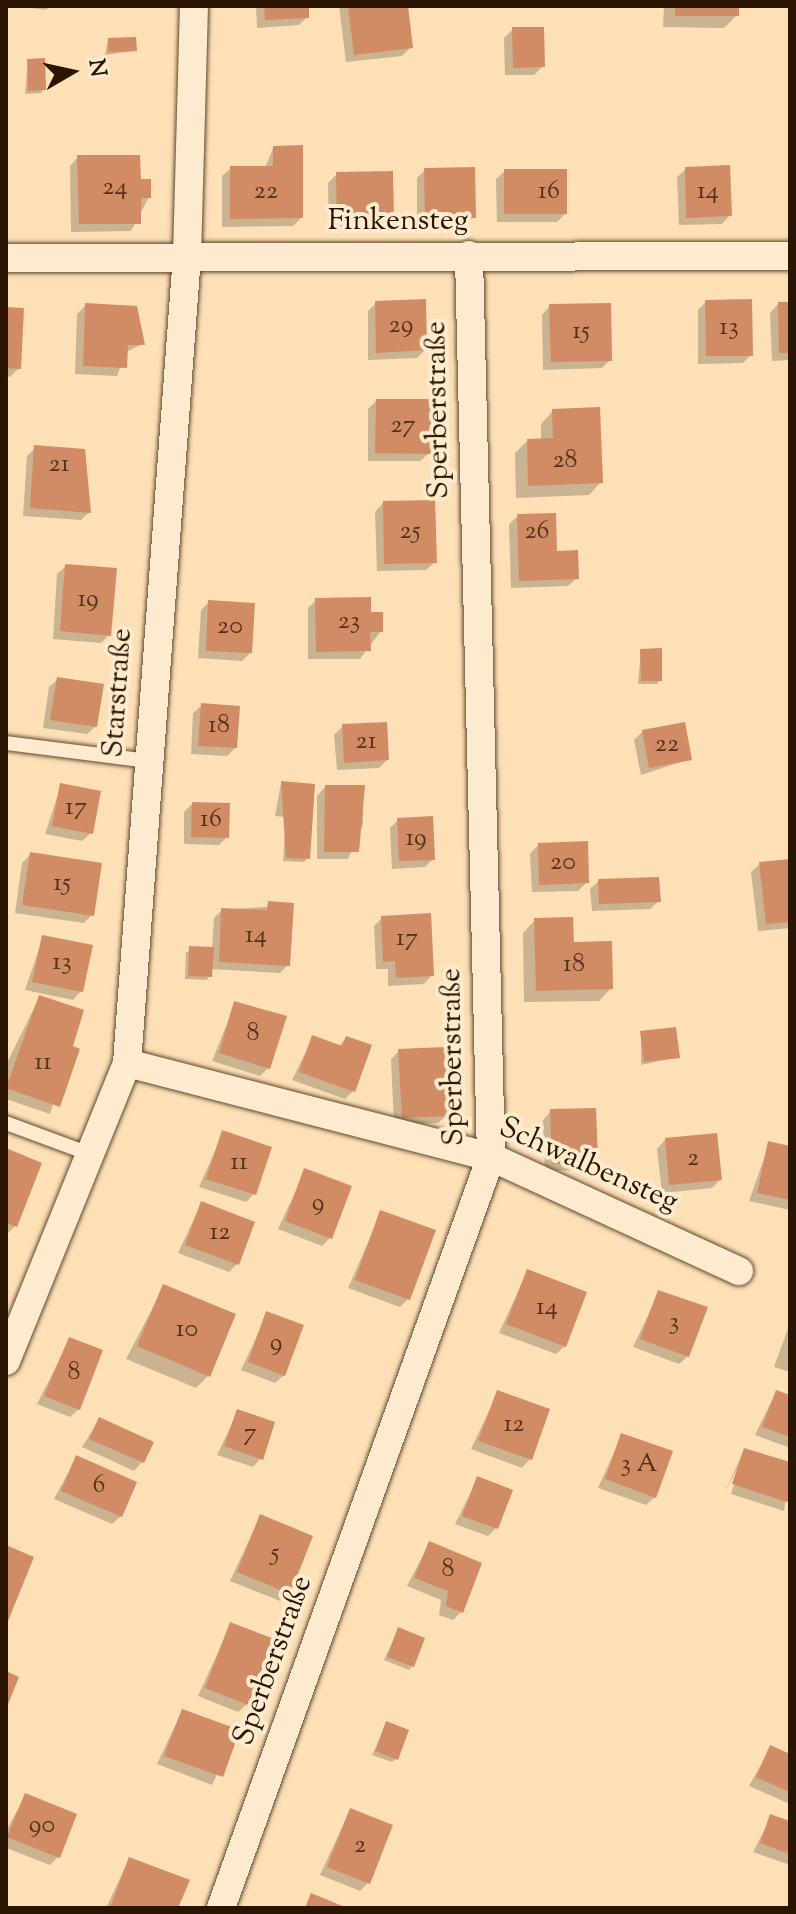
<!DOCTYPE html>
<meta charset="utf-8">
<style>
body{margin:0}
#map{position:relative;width:796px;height:1914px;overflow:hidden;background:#fde0b5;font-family:"Sorts Mill Goudy",serif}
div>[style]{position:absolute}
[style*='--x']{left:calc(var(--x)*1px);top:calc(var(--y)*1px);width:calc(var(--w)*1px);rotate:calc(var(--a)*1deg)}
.shadow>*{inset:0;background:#0003}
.building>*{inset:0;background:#d18c65}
.roads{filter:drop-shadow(0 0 2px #5f482d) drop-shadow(0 0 2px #5f482d)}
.service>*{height:14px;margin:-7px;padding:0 7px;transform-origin:7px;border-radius:7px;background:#feebcf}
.minor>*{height:28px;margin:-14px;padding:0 14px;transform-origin:14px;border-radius:14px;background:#feebcf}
span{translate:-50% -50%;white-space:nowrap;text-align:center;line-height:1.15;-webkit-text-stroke:8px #feebcf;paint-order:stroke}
.number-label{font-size:26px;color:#543319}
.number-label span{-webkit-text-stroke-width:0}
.street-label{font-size:30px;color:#2a1500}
.frame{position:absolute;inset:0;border:8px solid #2a1500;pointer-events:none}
.north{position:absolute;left:32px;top:32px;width:80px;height:80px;-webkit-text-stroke:6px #feebcf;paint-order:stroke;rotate:81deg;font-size:22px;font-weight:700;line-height:32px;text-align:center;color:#2a1500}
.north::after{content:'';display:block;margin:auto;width:28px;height:36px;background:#2a1500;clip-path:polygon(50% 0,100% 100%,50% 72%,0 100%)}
</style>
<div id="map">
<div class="shadow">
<div style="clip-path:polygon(17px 6px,50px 6px,46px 10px)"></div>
<div style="clip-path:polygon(256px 6px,307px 6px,307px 17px,299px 25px,257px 28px)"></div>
<div style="clip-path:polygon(339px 6px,406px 6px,411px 47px,402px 56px,346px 62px)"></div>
<div style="clip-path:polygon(664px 6px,737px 6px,737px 15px,724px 28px,663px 27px)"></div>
<div style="clip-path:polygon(513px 29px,543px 66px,534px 75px,505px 75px,504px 38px)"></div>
<div style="clip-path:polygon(108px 40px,135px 51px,105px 55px)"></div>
<div style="clip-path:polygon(28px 61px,44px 89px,41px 93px,25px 94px)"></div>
<div style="clip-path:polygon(273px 148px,301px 218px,293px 226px,222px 227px,222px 176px,231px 168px,265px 168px)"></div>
<div style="clip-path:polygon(78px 157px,139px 181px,149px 197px,131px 231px,71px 232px,70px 166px)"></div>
<div style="clip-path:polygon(686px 169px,730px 215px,722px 224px,679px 225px,677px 177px)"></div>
<div style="clip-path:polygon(425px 170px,474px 217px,465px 225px,417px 226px,417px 178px)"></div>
<div style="clip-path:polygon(505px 171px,565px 214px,557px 222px,497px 222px,496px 179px)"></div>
<div style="clip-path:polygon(337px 174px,392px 219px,383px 227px,329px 228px,328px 183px)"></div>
<div style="clip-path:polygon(706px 302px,751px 355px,743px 363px,698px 364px,698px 310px)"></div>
<div style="clip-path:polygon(376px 303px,425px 350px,417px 358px,368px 360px,368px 311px)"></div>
<div style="clip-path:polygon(778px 304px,790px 304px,790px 360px,772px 361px,770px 313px)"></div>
<div style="clip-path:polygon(86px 305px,143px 344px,126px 352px,117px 376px,75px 374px,77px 314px)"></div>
<div style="clip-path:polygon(550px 306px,610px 360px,602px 368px,543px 370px,542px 315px)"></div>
<div style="clip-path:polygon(6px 309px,19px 368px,10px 377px,6px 376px)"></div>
<div style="clip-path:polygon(376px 401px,429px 453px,420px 461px,368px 461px,368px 409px)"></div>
<div style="clip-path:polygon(553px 411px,601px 482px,589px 495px,516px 498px,515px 453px,527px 441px,541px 440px,541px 424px)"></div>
<div style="clip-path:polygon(35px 448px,89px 512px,81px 520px,23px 516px,27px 456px)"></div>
<div style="clip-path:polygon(383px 503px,435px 562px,426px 570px,377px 571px,375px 512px)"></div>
<div style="clip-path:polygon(518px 516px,577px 578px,568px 586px,511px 588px,509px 524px)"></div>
<div style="clip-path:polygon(66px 566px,109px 635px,101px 643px,53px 639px,57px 574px)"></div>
<div style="clip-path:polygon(316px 600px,369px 614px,381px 631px,360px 659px,308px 659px,308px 608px)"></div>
<div style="clip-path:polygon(209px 602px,250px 653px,242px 661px,198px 658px,201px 610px)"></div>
<div style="clip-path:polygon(641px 651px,660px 680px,657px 684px,638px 684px)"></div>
<div style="clip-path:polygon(58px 679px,96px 726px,87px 734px,43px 728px,49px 687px)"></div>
<div style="clip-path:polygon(202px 705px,235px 748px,227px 756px,191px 754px,193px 713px)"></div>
<div style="clip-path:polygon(343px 726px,387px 760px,379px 768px,337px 770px,334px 735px)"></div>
<div style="clip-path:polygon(642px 732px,690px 759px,641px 775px,634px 740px)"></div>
<div style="clip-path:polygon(281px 783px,308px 858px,304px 862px,283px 861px,286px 817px,275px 816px)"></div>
<div style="clip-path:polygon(61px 785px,91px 833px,82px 841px,45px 834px)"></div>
<div style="clip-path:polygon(325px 787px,363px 787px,363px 824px,348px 859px,317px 859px,317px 796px)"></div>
<div style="clip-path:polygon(192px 804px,227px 837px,219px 845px,184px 844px,184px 812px)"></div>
<div style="clip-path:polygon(398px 820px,433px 859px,425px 867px,392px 869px,390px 828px)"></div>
<div style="clip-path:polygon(538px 845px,587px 882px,578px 891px,532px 892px,530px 854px)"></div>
<div style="clip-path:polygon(31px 854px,92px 915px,84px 923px,15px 913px,22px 863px)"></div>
<div style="clip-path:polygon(790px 861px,790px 928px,758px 931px,751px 872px,760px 864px)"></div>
<div style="clip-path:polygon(599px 881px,659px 901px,650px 909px,592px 911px,590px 889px)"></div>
<div style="clip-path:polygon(292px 905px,288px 965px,280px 973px,211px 969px,207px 980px,185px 979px,186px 952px,212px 949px,214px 918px,222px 910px)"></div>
<div style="clip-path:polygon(382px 918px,432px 975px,424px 984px,388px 986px,388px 969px,376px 969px,374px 926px)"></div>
<div style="clip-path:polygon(535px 920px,572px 944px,611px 988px,599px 1001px,524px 1002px,523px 933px)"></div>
<div style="clip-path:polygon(43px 937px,81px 991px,73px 1000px,25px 990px)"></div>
<div style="clip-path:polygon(39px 998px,70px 1048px,50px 1114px,6px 1099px,6px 1065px)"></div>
<div style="clip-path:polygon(235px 1004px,268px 1068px,260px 1076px,212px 1061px)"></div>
<div style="clip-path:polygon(641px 1033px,678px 1057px,641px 1065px)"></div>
<div style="clip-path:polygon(313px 1037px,338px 1047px,346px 1038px,353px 1091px,345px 1099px,292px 1080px)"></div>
<div style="clip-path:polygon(399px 1051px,447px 1115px,438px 1123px,394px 1125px,391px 1059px)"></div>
<div style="clip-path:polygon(551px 1111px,596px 1161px,587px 1170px,545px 1171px,543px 1120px)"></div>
<div style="clip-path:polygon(223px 1133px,254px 1194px,246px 1202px,199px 1187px)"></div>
<div style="clip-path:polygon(665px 1140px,720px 1180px,712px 1188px,662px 1193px,657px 1149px)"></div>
<div style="clip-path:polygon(769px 1144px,790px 1148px,790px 1210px,749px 1201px)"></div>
<div style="clip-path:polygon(6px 1150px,15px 1226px,6px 1235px)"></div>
<div style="clip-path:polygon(305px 1171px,331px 1237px,322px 1246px,278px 1229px)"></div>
<div style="clip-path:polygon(201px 1204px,237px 1264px,229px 1272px,178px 1253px)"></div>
<div style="clip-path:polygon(381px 1213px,408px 1299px,400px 1307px,348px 1288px)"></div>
<div style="clip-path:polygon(527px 1272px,565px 1346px,556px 1354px,499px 1333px)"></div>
<div style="clip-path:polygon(164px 1286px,208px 1376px,196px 1388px,126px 1359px)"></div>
<div style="clip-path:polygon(659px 1292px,688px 1356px,679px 1364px,633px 1347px)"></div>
<div style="clip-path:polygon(267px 1314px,284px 1375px,275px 1383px,241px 1370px)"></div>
<div style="clip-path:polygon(790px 1323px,790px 1372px,774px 1367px)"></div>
<div style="clip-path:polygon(70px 1339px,79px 1409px,70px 1417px,37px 1404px)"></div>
<div style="clip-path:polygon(498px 1392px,530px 1459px,522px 1468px,471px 1449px)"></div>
<div style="clip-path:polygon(776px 1392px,790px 1397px,790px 1448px,755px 1435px)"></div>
<div style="clip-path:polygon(238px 1411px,261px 1458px,253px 1467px,217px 1455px)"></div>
<div style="clip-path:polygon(99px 1420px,142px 1462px,134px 1471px,82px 1447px)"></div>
<div style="clip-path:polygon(622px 1435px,655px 1497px,646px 1505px,598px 1488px)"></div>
<div style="clip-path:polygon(744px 1450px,790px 1465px,784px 1511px,731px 1494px,743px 1457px,725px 1492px)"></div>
<div style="clip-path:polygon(76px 1458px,121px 1516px,112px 1524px,54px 1499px)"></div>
<div style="clip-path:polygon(478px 1478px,496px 1528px,488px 1536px,455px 1524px)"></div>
<div style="clip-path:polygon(260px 1517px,288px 1593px,280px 1601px,230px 1581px)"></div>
<div style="clip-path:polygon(429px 1544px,461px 1612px,453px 1620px,439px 1615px,441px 1600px,407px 1586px)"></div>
<div style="clip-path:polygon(231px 1624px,247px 1704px,238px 1712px,198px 1696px)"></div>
<div style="clip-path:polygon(398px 1630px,413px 1666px,409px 1670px,384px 1660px)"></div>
<div style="clip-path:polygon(182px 1711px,237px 1731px,212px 1785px,157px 1764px)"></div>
<div style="clip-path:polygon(387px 1724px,396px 1759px,392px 1762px,372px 1755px)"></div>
<div style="clip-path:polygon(771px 1747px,790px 1756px,790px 1804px,749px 1786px)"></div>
<div style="clip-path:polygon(25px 1796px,58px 1857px,50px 1865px,6px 1848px,6px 1831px)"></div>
<div style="clip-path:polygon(350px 1810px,368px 1883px,360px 1891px,320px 1875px)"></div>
<div style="clip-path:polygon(771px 1817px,790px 1823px,790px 1865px,753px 1852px)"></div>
<div style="clip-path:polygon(129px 1859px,176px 1908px,106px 1908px)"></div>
</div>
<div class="building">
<div style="clip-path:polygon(264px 6px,309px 6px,309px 18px,265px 20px)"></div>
<div style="clip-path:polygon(348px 6px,408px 6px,413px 48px,354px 55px)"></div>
<div style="clip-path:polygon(675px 6px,739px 6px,739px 16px,675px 16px)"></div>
<div style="clip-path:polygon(512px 27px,544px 27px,545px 67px,513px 68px)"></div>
<div style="clip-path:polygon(136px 37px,137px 51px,108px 52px,108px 38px)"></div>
<div style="clip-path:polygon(45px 58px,46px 90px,28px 91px,27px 59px)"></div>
<div style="clip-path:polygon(303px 145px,303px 218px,230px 219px,230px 166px,273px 166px,273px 146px)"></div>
<div style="clip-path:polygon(77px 155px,140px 155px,141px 179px,151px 179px,151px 198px,141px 198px,141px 224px,79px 224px)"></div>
<div style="clip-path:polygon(730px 165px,732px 216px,686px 218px,685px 167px)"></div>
<div style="clip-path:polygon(475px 167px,476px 218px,425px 218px,424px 168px)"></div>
<div style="clip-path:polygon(504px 169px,567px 169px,567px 214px,504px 214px)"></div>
<div style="clip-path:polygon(393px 171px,394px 219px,337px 221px,336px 172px)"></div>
<div style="clip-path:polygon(426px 299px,427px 350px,376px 353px,375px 301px)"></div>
<div style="clip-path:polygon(752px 299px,753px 356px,706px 356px,705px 300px)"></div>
<div style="clip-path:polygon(778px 302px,790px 302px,790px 353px,779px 353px)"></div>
<div style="clip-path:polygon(85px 303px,137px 306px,145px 345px,128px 345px,127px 368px,83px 366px)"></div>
<div style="clip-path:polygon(611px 303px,612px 361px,551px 362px,549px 304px)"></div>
<div style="clip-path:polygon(6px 307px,24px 308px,21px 369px,6px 368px)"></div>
<div style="clip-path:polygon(376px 399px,431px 399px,431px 454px,375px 453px)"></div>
<div style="clip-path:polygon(600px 407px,603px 483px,528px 486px,527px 439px,553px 438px,552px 409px)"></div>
<div style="clip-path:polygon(34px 445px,85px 449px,91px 513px,30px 508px)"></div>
<div style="clip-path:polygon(435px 500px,437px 563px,384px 564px,383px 501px)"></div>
<div style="clip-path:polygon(556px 513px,557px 551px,578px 550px,579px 579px,519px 581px,517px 514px)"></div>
<div style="clip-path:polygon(65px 564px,117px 568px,111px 636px,60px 631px)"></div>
<div style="clip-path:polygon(371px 597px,371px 612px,383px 612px,383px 632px,370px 632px,371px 651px,316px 652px,315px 598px)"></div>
<div style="clip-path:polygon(208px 600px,255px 603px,252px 653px,206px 651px)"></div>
<div style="clip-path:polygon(662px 648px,662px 681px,641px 681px,640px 649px)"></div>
<div style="clip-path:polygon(57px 677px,104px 684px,97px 727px,50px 720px)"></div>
<div style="clip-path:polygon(201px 703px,240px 706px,237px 748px,198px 746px)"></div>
<div style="clip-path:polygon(387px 722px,389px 760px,344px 763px,342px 724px)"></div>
<div style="clip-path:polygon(685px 722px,692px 760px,649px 768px,642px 730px)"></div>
<div style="clip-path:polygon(281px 781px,315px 784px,310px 859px,286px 858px)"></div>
<div style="clip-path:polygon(60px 783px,101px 791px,93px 834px,52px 826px)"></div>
<div style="clip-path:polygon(325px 785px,365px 785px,359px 852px,324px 852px)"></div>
<div style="clip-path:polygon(192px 802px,230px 803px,229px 838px,191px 837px)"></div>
<div style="clip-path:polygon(433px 816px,435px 860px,399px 861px,397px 818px)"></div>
<div style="clip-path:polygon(588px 841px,589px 883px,539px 885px,538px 843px)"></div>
<div style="clip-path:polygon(30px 852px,102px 863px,94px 916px,22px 905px)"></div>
<div style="clip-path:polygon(790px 859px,790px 922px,766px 924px,759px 862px)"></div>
<div style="clip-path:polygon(659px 877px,661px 902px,599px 904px,598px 879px)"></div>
<div style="clip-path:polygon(268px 901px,294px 903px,290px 966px,219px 962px,221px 908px,267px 910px)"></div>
<div style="clip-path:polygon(431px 913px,434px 976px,396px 978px,395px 961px,383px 962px,381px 916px)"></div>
<div style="clip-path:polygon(573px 917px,574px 942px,612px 941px,613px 989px,536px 991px,534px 918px)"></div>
<div style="clip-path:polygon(42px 935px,93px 945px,83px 992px,32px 982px)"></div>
<div style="clip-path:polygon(189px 946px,214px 947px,212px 977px,188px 976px)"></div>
<div style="clip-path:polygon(39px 995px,84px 1010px,73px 1046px,80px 1049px,60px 1107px,6px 1088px)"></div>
<div style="clip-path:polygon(234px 1001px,287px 1016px,270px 1069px,219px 1053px)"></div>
<div style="clip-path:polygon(676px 1027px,680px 1058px,644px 1062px,640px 1031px)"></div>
<div style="clip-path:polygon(312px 1035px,342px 1046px,346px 1036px,372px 1045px,355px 1092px,299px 1072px)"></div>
<div style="clip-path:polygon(445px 1047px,449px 1116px,402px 1118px,398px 1049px)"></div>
<div style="clip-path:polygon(596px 1108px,598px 1162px,552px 1164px,550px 1109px)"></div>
<div style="clip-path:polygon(222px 1130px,272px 1147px,256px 1195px,206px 1179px)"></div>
<div style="clip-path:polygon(717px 1133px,722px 1180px,669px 1185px,665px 1138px)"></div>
<div style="clip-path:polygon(768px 1141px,790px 1146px,790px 1200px,757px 1193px)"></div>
<div style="clip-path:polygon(6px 1148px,42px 1163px,17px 1227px,6px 1223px)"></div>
<div style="clip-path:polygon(304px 1168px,352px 1186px,332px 1239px,285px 1221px)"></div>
<div style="clip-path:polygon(201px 1201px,255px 1222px,239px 1265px,185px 1245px)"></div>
<div style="clip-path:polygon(380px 1210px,436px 1230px,410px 1300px,355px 1280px)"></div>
<div style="clip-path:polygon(527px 1269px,587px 1292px,566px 1347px,506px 1324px)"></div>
<div style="clip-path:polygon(163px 1284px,236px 1314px,210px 1377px,137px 1346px)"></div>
<div style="clip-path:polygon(658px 1290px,708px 1307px,689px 1357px,640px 1339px)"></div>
<div style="clip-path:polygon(266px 1311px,304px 1325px,285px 1376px,248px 1362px)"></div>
<div style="clip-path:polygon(69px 1337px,103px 1350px,80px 1410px,44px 1396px)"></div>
<div style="clip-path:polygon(497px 1390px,550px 1409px,532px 1460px,478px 1441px)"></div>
<div style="clip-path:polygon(776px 1390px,790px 1395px,790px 1437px,762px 1427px)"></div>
<div style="clip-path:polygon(237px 1409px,275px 1422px,263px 1460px,224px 1446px)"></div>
<div style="clip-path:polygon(99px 1417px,154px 1442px,144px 1463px,89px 1439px)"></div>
<div style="clip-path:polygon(621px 1433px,673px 1451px,656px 1498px,605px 1479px)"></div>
<div style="clip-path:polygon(744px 1448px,790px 1462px,790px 1503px,732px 1484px)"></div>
<div style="clip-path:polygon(76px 1455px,137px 1482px,122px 1517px,61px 1491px)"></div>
<div style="clip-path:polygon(477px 1476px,513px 1490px,498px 1529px,462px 1516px)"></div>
<div style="clip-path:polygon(260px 1514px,313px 1536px,290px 1594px,237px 1572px)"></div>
<div style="clip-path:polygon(429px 1541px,482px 1563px,463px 1613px,446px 1606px,448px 1591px,414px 1578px)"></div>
<div style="clip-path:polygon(6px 1545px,34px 1557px,6px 1626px)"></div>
<div style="clip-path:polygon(230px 1622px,274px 1639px,248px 1705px,205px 1688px)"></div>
<div style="clip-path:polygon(398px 1627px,425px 1638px,414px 1667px,387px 1657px)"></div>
<div style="clip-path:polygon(6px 1671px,19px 1677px,6px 1709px)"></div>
<div style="clip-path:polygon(182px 1709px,240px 1730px,223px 1777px,164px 1756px)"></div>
<div style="clip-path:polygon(386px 1721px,409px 1730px,398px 1760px,375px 1751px)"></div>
<div style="clip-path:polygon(770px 1745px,790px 1754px,790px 1792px,756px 1777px)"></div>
<div style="clip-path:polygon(25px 1793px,77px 1814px,60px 1858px,7px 1837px)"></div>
<div style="clip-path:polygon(350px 1808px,393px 1825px,370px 1884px,327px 1867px)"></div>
<div style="clip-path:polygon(770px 1814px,790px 1821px,790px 1854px,760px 1843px)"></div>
<div style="clip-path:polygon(129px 1857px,190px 1880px,178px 1908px,110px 1908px)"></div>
<div style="clip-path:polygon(311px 1893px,347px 1908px,305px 1908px)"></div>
</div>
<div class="roads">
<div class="service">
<div style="--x:6;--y:743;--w:143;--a:7.2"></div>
<div style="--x:6;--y:1123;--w:90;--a:20.3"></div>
</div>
<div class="minor">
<div style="--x:6;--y:258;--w:784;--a:-0.15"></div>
<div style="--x:127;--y:1063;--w:376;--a:14.5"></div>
<div style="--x:491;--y:1157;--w:273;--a:24.7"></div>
<div style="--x:6;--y:1361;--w:322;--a:-67.9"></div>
<div style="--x:127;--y:1063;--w:809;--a:-85.75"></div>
<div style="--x:187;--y:256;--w:250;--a:-88.4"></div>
<div style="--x:221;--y:1908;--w:798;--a:-70.23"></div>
<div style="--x:491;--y:1157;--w:902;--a:-91.4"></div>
</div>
</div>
<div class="number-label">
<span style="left:115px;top:188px">24</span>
<span style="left:266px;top:192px">22</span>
<span style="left:549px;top:192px">16</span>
<span style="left:708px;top:192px">14</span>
<span style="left:401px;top:326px">29</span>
<span style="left:729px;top:328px">13</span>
<span style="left:581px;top:332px">15</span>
<span style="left:403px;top:426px">27</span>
<span style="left:565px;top:461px">28</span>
<span style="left:59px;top:465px">21</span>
<span style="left:410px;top:532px">25</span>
<span style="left:537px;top:532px">26</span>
<span style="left:88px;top:600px">19</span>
<span style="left:349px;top:622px">23</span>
<span style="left:230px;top:627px">20</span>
<span style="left:219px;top:726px">18</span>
<span style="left:366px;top:742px">21</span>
<span style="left:667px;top:745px">22</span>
<span style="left:76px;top:808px">17</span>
<span style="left:211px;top:820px">16</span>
<span style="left:416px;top:839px">19</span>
<span style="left:563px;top:863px">20</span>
<span style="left:62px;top:884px">15</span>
<span style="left:256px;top:936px">14</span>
<span style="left:407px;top:939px">17</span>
<span style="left:62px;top:963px">13</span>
<span style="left:574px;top:965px">18</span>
<span style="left:253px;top:1034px">8</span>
<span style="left:43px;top:1063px">11</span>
<span style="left:693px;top:1159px">2</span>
<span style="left:239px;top:1163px">11</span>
<span style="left:318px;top:1204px">9</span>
<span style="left:220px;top:1233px">12</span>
<span style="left:547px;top:1308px">14</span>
<span style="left:674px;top:1323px">3</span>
<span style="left:187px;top:1330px">10</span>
<span style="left:276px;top:1344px">9</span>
<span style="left:74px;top:1373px">8</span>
<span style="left:514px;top:1425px">12</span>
<span style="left:250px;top:1434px">7</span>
<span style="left:639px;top:1465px">3 A</span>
<span style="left:99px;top:1486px">6</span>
<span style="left:275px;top:1554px">5</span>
<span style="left:448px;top:1570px">8</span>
<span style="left:42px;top:1826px">90</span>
<span style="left:360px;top:1846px">2</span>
</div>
<div class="street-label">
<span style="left:398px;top:222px">Finkensteg</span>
<span style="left:439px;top:410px;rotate:-91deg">Sperberstraße</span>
<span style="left:119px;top:693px;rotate:-86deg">Starstraße</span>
<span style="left:454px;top:1057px;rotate:-91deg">Sperberstraße</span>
<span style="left:588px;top:1166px;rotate:24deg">Schwalbensteg</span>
<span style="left:274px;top:1661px;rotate:-70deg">Sperberstraße</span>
</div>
<div class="frame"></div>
<div class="north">N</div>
</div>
